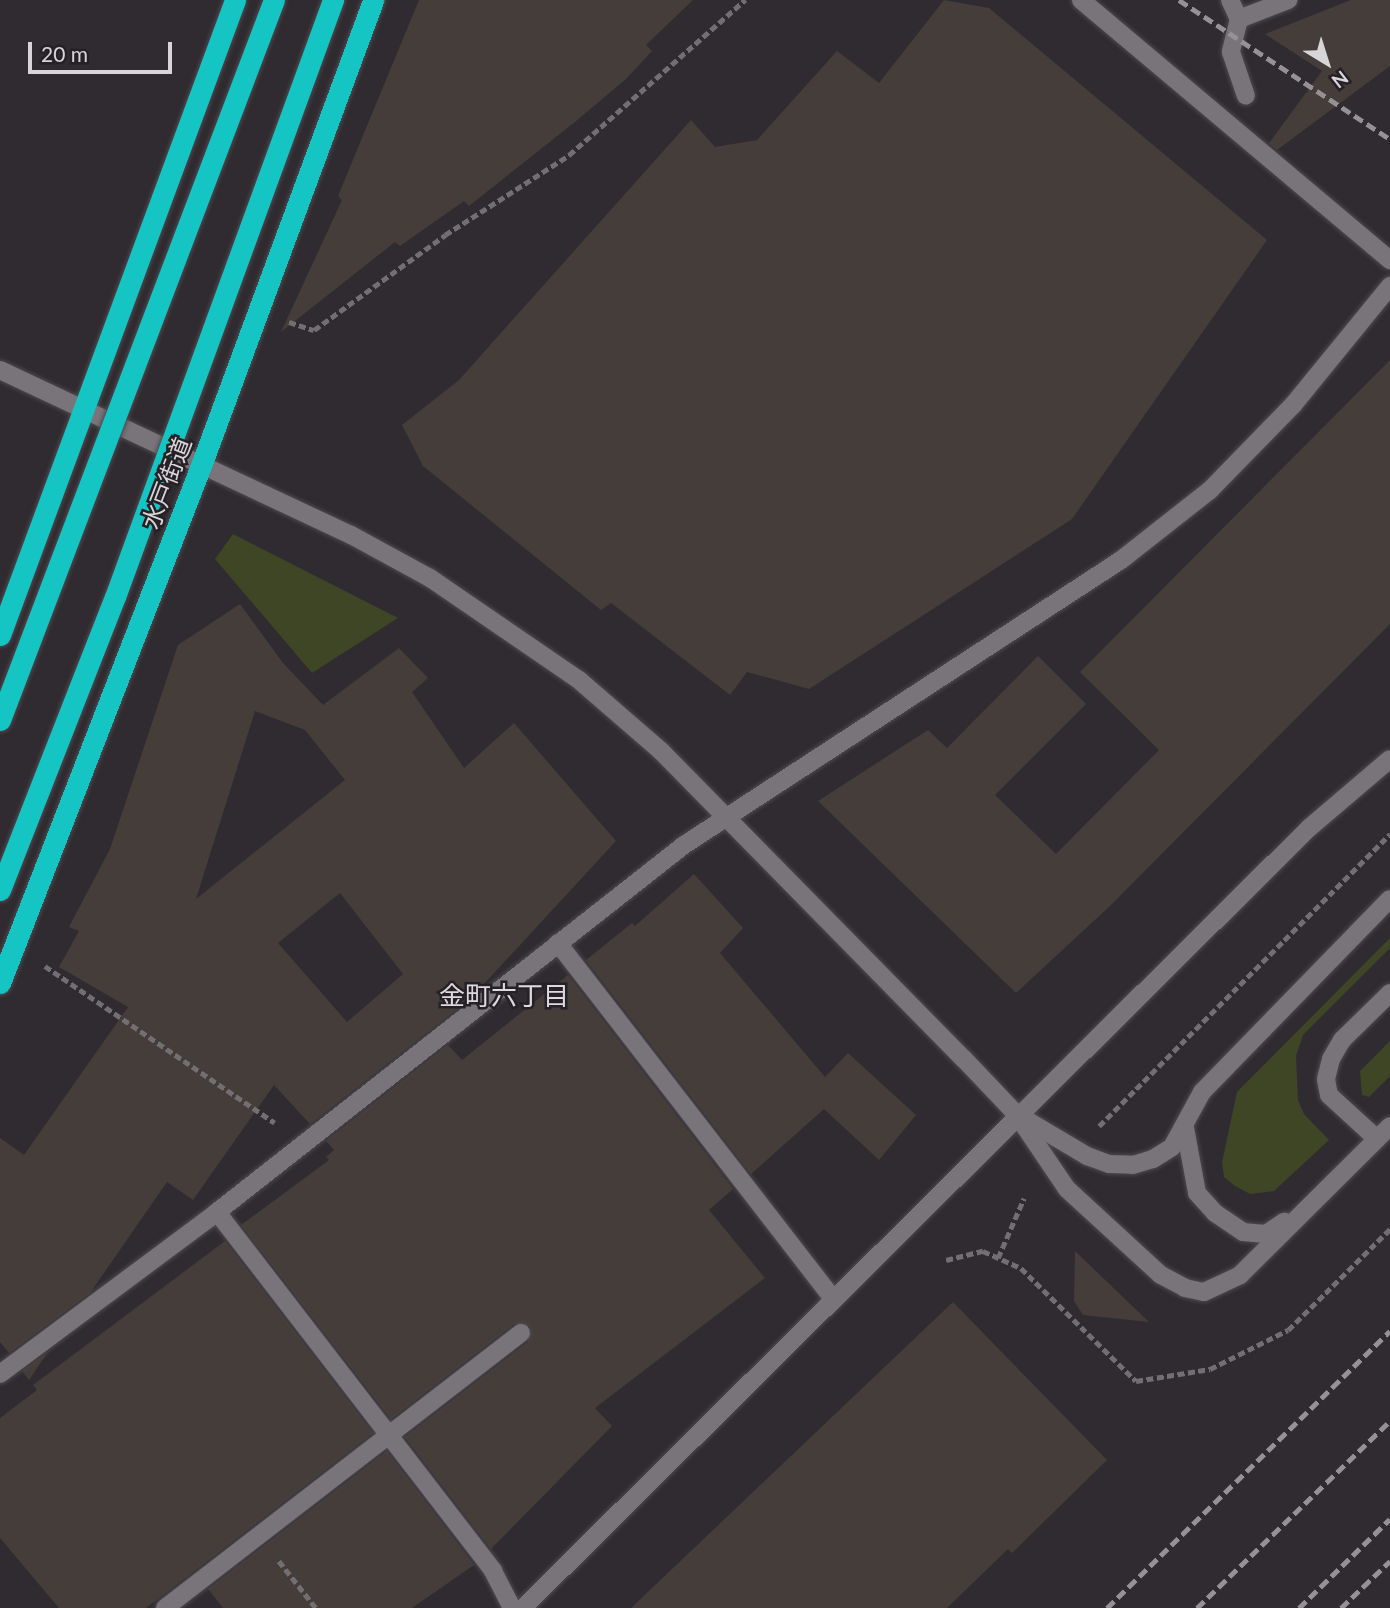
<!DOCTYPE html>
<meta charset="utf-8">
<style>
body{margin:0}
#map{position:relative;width:1390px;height:1608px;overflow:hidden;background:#2f2b30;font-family:Lato,"Noto Sans JP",sans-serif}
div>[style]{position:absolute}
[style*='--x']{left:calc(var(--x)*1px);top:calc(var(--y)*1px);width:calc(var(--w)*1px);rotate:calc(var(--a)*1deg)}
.green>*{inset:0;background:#3e4625}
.building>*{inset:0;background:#453d3a}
.path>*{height:4.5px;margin-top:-2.25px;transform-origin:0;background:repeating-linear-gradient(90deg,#726f73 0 7px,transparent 0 10.5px)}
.roads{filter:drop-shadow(0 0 2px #4d494e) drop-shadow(0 0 2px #4d494e)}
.minor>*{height:18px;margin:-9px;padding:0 9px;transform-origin:9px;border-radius:9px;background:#79747a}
.highway>*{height:21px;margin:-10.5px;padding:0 10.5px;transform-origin:10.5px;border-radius:10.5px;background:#14c5c4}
.rail>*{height:5px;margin-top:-2.5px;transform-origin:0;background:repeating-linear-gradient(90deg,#959295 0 10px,transparent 0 15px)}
.bridges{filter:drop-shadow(0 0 2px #4d494e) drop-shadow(0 0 2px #4d494e)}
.highway-bridge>*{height:21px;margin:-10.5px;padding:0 10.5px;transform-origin:10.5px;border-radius:10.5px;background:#14c5c4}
span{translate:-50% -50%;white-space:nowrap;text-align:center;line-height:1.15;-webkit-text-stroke:5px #252126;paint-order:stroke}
.street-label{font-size:24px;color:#d8d5d8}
.neighbourhood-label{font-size:26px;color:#ded8df}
.north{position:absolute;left:1292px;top:28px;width:70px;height:70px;-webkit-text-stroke:5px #252126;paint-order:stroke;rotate:142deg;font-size:19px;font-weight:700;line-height:28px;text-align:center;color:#d8d5d8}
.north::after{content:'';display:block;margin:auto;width:24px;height:32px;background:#d8d5d8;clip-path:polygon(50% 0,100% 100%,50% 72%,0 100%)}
.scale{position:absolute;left:28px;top:42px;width:144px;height:32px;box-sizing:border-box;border:4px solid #d8d5d8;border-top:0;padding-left:9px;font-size:21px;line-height:24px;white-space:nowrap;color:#d8d5d8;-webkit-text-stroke:5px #252126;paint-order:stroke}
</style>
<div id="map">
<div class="green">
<div style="clip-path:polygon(233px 534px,398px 618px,312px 673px,215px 559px)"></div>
<div style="clip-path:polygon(1390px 938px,1390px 948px,1303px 1035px,1296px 1056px,1298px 1100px,1304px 1114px,1329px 1140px,1274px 1191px,1250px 1194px,1235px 1186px,1224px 1177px,1222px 1162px,1237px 1092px)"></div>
<div style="clip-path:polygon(1390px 1041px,1390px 1076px,1369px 1097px,1362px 1095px,1360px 1071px)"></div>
</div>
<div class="building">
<div style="clip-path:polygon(419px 0,693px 0,646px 45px,652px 51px,626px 79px,575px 122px,469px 206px,464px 201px,400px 246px,395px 242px,281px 332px,342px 200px,338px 196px)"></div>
<div style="clip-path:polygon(944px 0,989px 8px,1267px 240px,1072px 519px,809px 689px,747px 672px,730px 695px,611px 603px,601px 610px,423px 466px,402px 425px,459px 380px,691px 120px,715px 147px,757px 140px,837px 51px,879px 83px)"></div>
<div style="clip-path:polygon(1351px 0,1390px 0,1390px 66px,1277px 150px,1269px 143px,1322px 71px,1265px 34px)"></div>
<div style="clip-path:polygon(1390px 360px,1390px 624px,1110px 906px,1016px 993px,818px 801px,928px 730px,947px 748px,1038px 656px,1086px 704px,995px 795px,1056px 854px,1159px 750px,1080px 672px)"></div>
<div style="clip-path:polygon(evenodd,240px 604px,283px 663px,323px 705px,399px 648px,428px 678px,412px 692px,464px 768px,514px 723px,616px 841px,472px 997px,310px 1124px,274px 1085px,193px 1200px,167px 1182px,90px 1293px,9px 1353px,0 1342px,0 1138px,24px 1155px,128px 1007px,59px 967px,79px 931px,69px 927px,110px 849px,178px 645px,240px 604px,255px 711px,305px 730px,345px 780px,196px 899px,255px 711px,240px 604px,340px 893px,403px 974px,347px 1022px,278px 943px,340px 893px)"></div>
<div style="clip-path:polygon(694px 874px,743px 928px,720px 953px,825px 1077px,848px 1053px,916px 1115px,879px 1160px,824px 1109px,751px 1174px,586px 960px,632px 923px,635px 926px)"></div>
<div style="clip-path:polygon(568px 975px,733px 1189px,709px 1210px,765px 1278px,595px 1408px,612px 1426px,491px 1549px,405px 1437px,528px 1342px,530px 1327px,514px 1324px,391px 1419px,241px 1225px,329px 1160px,326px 1157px,334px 1150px,326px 1141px,448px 1045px,462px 1060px)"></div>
<div style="clip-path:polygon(225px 1241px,373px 1433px,146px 1608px,59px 1608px,0 1538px,0 1418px,37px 1390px,33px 1385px)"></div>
<div style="clip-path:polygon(1075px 1251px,1149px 1322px,1083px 1315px,1074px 1301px)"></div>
<div style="clip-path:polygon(953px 1302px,1107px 1460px,1012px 1553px,1008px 1549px,947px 1608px,631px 1608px)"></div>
<div style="clip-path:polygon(48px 1352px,29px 1380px,22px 1371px)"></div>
<div style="clip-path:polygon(387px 1451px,474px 1565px,412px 1608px,223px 1608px,208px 1589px)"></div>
</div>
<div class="path">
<div style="--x:289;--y:322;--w:26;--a:18"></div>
<div style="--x:314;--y:330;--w:162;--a:-35.9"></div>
<div style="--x:445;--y:235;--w:148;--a:-32.8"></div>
<div style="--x:569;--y:155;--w:235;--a:-41.4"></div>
<div style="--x:45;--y:966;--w:278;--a:34.3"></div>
<div style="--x:1099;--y:1126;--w:412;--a:-45.1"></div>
<div style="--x:998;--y:1258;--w:65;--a:-66.6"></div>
<div style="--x:946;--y:1260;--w:38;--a:-14"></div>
<div style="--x:983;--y:1251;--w:42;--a:24.1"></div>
<div style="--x:1021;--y:1268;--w:161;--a:44.5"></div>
<div style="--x:1136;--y:1381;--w:75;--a:-9.2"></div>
<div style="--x:1210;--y:1369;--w:87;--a:-26.6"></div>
<div style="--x:1288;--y:1330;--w:144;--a:-44.7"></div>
<div style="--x:279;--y:1561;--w:60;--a:51.8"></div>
</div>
<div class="roads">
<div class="minor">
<div style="--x:1081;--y:0;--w:404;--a:40.1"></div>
<div style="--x:1230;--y:0;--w:21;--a:65"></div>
<div style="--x:1239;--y:19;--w:34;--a:104"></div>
<div style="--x:1231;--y:52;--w:46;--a:71.2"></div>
<div style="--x:1239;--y:19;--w:53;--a:-21.2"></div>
<div style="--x:0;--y:370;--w:388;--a:25.2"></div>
<div style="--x:351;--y:535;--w:90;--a:28.6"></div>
<div style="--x:430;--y:578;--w:181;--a:34.4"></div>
<div style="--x:579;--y:680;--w:108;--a:40.9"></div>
<div style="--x:661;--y:751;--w:431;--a:45.5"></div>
<div style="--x:963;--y:1058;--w:79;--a:46.5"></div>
<div style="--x:1017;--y:1115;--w:89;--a:56"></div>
<div style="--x:1067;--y:1189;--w:127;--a:42.5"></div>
<div style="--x:1161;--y:1275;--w:27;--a:28"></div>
<div style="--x:1185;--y:1288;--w:19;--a:12"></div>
<div style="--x:1204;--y:1292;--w:40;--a:-25"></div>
<div style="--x:1240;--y:1275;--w:211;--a:-44.8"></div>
<div style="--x:558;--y:943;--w:448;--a:52.3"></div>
<div style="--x:1023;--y:1118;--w:74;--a:30.7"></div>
<div style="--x:1087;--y:1156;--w:23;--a:20"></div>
<div style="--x:1109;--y:1164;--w:24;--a:2"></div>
<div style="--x:1133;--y:1165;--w:21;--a:-17"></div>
<div style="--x:1153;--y:1159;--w:22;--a:-32"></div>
<div style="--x:1172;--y:1147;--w:63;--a:-61.4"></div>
<div style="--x:1202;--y:1092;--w:269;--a:-45.8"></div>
<div style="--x:1185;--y:1128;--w:66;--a:79.5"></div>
<div style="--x:1197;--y:1193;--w:27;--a:48"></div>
<div style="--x:1215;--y:1213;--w:34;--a:34"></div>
<div style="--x:1243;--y:1232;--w:23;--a:5"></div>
<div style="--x:1266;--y:1234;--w:22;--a:-34"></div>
<div style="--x:1377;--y:1139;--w:65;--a:-137.5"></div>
<div style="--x:1329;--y:1095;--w:16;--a:-101"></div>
<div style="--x:1326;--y:1079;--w:21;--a:-76"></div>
<div style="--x:1331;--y:1059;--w:22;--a:-60"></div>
<div style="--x:1342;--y:1040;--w:67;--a:-44.4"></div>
<div style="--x:217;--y:1212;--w:453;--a:52.4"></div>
<div style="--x:493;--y:1571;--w:42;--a:62.8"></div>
<div style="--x:0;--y:1374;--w:271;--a:-36.7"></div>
<div style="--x:217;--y:1212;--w:594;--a:-38.16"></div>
<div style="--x:684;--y:845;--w:522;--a:-33.11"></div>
<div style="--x:1121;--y:560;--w:113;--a:-38.2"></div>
<div style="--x:1210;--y:490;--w:119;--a:-45.7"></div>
<div style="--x:1293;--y:405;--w:154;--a:-50.8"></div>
<div style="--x:165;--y:1608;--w:450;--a:-37.7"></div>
<div style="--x:523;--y:1608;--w:1107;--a:-44.78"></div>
<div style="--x:1309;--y:828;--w:106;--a:-40.4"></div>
</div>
<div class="highway">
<div style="--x:0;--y:635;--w:677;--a:-69.69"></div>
<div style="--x:0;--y:983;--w:558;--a:-68.77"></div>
<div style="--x:202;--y:463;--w:494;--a:-69.7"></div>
</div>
</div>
<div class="rail">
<div style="--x:1179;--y:0;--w:253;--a:33.4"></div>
<div style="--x:1107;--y:1608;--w:396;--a:-44.4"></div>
<div style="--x:1197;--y:1608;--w:269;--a:-44.1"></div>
<div style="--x:1299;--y:1608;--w:127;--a:-44.4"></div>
<div style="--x:1341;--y:1608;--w:68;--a:-43.8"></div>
</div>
<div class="bridges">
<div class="highway-bridge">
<div style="--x:0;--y:720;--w:770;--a:-69.17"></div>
<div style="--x:0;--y:890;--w:315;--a:-68.6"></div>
<div style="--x:115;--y:597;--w:636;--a:-69.94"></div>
</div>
</div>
<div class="street-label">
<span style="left:166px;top:483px;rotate:-69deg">水戸街道</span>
</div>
<div class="neighbourhood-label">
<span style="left:504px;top:996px">金町六丁目</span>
</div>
<div class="north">N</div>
<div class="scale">20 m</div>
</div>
